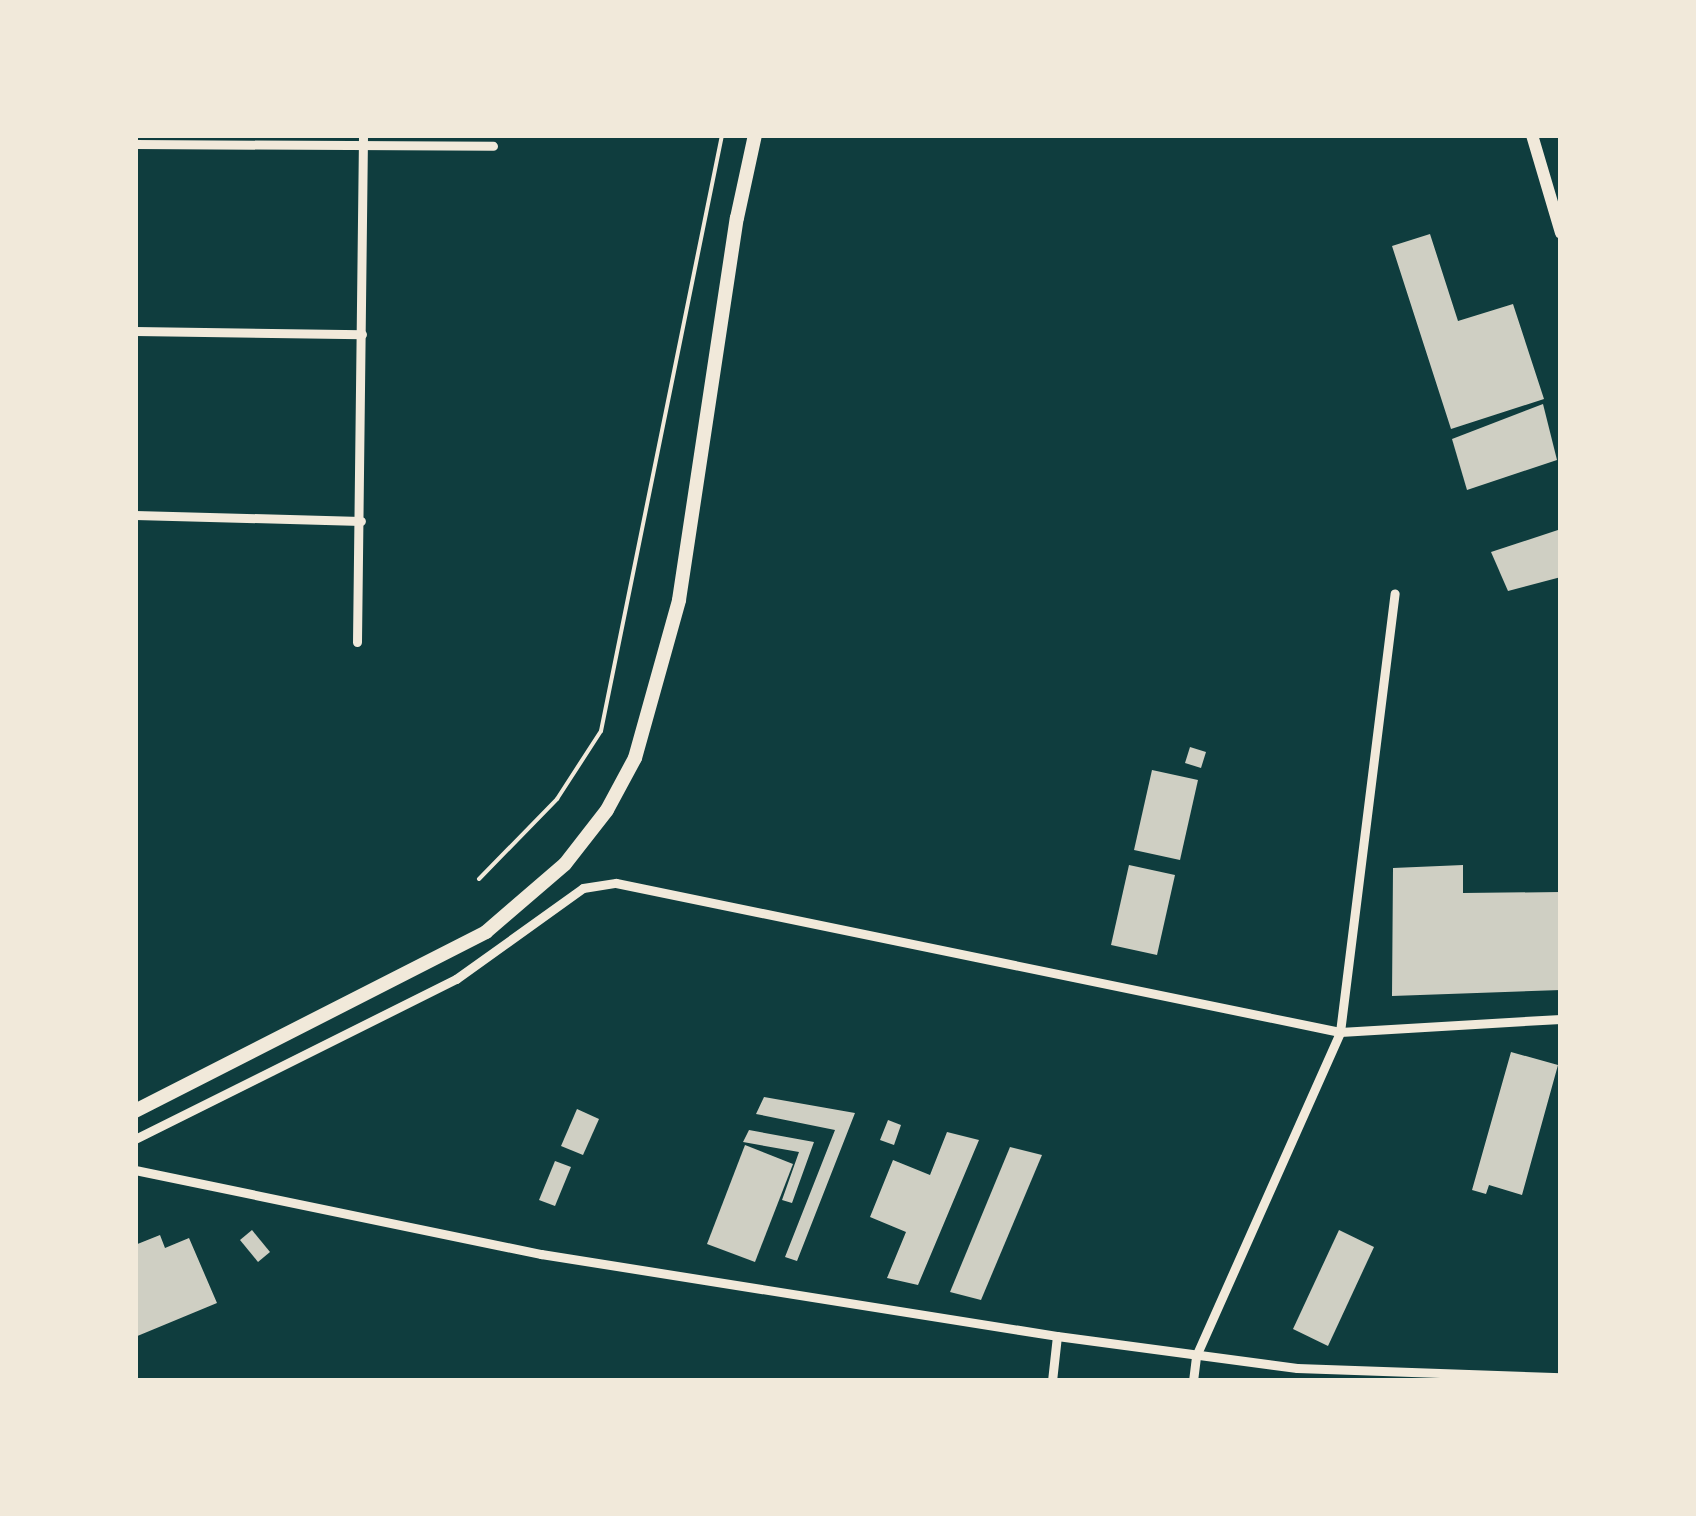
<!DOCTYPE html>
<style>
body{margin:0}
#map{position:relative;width:1696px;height:1516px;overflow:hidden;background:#0f3d3e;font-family:"Fira Sans Condensed",sans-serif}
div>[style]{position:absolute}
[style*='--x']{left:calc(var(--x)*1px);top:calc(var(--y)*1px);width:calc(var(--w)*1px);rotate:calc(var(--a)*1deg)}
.building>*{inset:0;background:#cfcfc3}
.service>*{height:4px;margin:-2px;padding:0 2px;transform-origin:2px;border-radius:2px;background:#f1e9da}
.minor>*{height:9px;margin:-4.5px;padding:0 4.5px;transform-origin:4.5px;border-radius:4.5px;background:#f1e9da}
.secondary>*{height:12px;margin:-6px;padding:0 6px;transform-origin:6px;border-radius:6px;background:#f1e9da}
.primary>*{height:14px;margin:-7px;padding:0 7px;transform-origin:7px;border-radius:7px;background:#f1e9da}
span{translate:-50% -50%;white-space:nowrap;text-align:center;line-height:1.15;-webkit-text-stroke:8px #f1e9da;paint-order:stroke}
.frame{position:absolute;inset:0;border:138px solid #f1e9da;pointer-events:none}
</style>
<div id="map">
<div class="building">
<div style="clip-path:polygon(1430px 234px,1458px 321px,1513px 304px,1544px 399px,1451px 429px,1392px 246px)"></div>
<div style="clip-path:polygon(1543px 404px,1557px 460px,1467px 490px,1452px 439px)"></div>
<div style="clip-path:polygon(1561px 529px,1561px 577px,1508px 591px,1491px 552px)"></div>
<div style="clip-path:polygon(1190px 747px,1206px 752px,1201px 768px,1185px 763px)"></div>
<div style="clip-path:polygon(1152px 770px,1198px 780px,1180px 860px,1134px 850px)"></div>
<div style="clip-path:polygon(1129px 865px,1175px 875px,1157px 955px,1111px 945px)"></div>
<div style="clip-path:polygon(1463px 865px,1463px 893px,1561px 892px,1561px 990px,1392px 996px,1393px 868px)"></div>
<div style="clip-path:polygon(1511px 1052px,1558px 1065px,1522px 1195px,1489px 1185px,1486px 1194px,1472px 1190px)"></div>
<div style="clip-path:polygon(764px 1097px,855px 1113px,797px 1261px,785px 1257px,835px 1130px,756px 1114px)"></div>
<div style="clip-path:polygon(577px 1109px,599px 1119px,583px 1155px,561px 1146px)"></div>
<div style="clip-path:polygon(888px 1120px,901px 1125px,894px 1145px,880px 1140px)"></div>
<div style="clip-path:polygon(749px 1130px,814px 1142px,792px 1203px,782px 1200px,799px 1152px,743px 1142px)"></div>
<div style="clip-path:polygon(947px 1132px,979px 1140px,918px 1285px,887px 1278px,906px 1232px,870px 1217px,893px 1160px,930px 1175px)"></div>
<div style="clip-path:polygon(745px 1145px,793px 1164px,755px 1262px,707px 1244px)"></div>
<div style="clip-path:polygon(1010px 1147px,1042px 1155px,981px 1300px,950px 1292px)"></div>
<div style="clip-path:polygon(555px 1161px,571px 1167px,555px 1206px,539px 1200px)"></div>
<div style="clip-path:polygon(252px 1230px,270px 1252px,258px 1262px,240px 1240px)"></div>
<div style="clip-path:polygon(1339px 1230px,1374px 1247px,1328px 1346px,1293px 1329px)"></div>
<div style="clip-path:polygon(160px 1235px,165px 1248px,189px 1238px,217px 1303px,135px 1337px,135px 1245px)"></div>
</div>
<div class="service">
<div style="--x:479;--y:879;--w:112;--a:-45.7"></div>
<div style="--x:557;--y:799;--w:81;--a:-57.1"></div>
<div style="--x:601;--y:731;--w:608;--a:-78.52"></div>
</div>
<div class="minor">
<div style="--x:135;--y:144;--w:358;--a:0.3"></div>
<div style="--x:135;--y:331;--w:227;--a:0.8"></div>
<div style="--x:135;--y:515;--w:226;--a:1.5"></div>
<div style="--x:357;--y:642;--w:507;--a:-89.32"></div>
<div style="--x:135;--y:1139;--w:359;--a:-26.5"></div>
<div style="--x:456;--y:979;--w:156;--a:-35.6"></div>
<div style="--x:583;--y:888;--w:33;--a:-9"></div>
<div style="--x:616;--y:883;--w:739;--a:11.63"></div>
<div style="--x:1340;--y:1032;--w:221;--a:-3.4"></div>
<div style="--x:135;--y:1170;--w:415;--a:11.7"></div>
<div style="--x:541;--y:1254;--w:522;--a:9.03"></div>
<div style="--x:1057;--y:1336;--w:242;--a:7.6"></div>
<div style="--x:1297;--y:1368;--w:264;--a:2"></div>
<div style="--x:1052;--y:1381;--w:45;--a:-83.7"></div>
<div style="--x:1193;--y:1381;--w:25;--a:-83"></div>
<div style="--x:1196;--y:1356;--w:355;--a:-66"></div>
<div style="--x:1340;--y:1032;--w:442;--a:-82.9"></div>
</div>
<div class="secondary">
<div style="--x:1532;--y:135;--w:102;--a:73.5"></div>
</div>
<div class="primary">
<div style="--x:135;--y:1111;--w:394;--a:-27"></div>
<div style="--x:486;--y:932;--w:104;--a:-40.7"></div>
<div style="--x:565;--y:864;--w:68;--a:-52.1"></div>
<div style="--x:607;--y:810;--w:59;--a:-61.7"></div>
<div style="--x:635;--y:758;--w:164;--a:-74.4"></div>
<div style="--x:679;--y:600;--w:386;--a:-81.4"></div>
<div style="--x:737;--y:218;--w:85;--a:-77.8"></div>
</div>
<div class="frame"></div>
</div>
